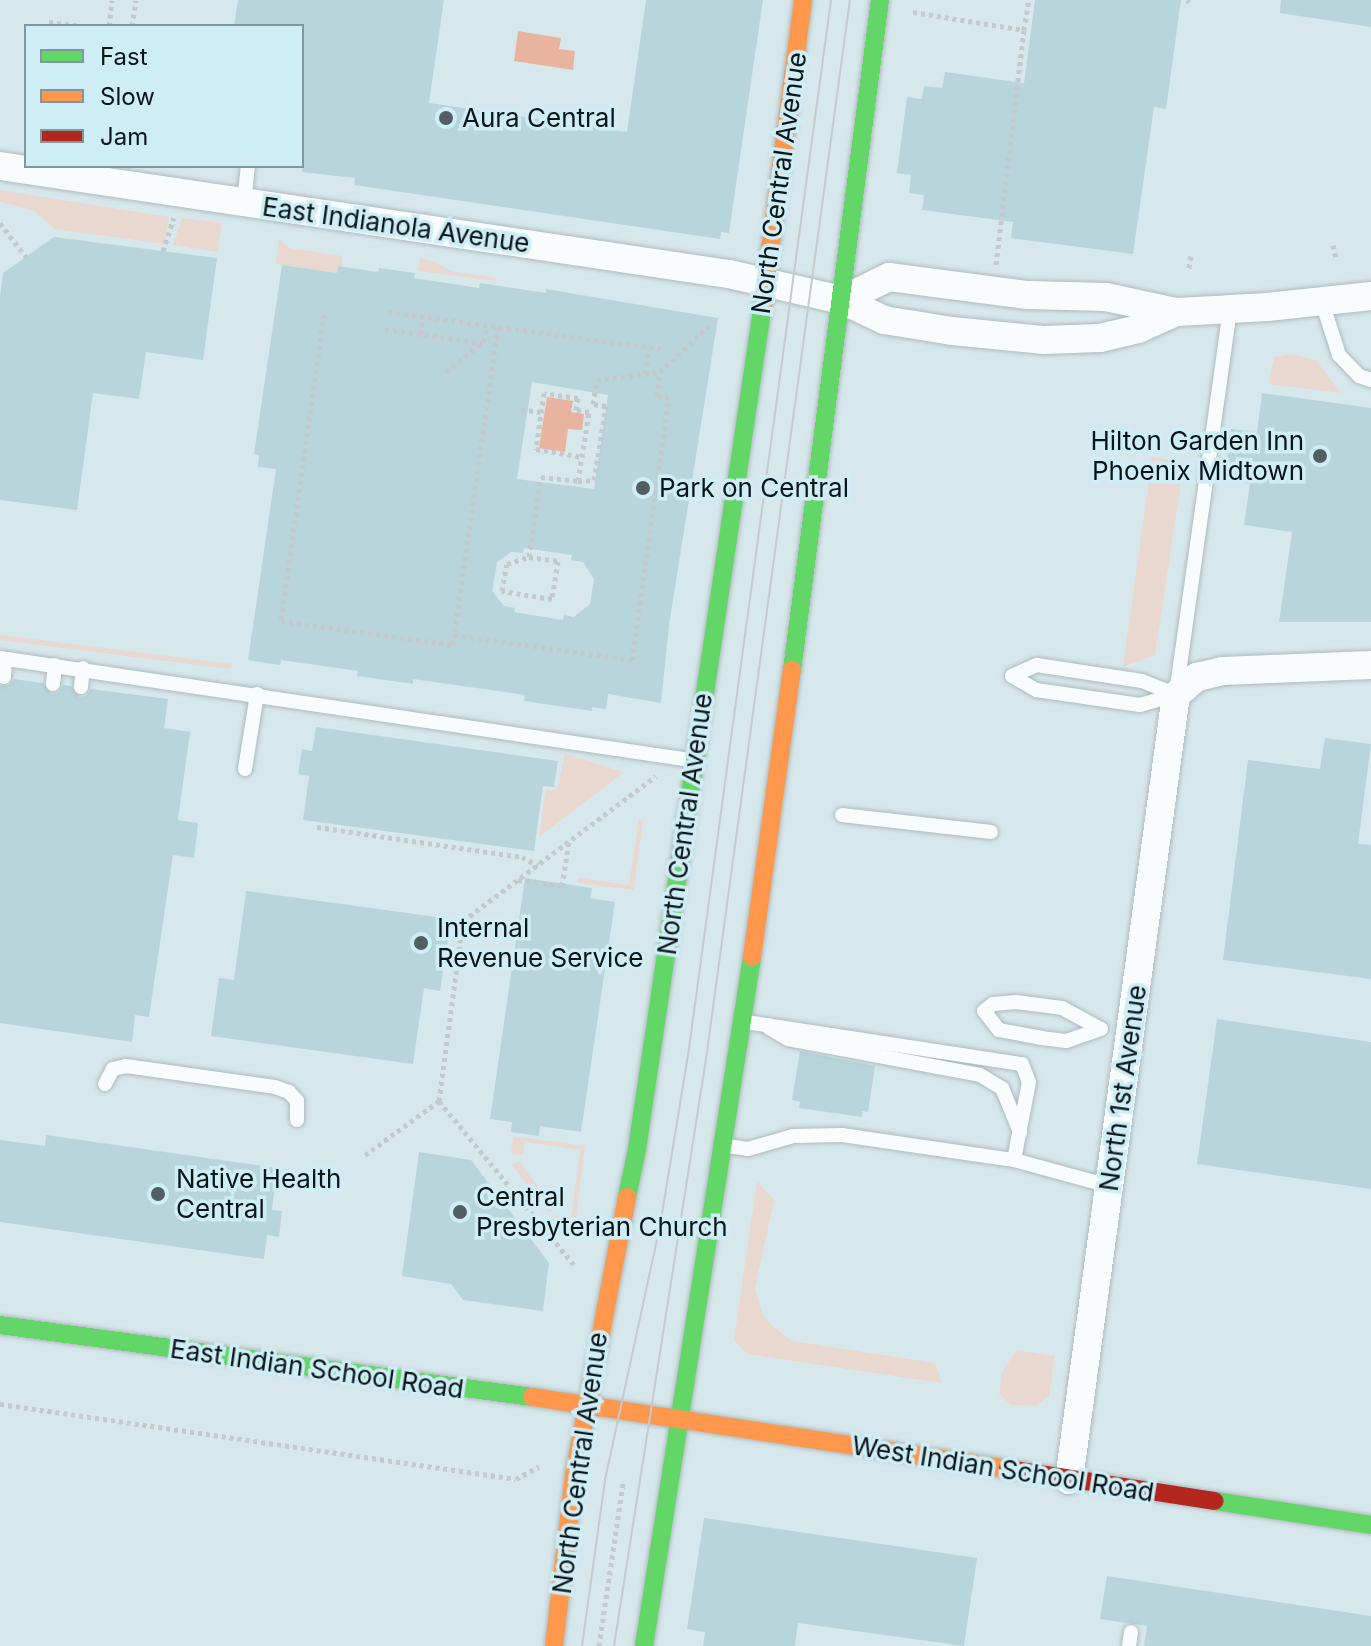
<!DOCTYPE html>
<style>
body{margin:0}
#map{position:relative;width:1371px;height:1646px;overflow:hidden;background:#d7e8ec;font-family:Inter,sans-serif}
div>[style]{position:absolute}
[style*='--x']{left:calc(var(--x)*1px);top:calc(var(--y)*1px);width:calc(var(--w)*1px);rotate:calc(var(--a)*1deg)}
.green>*{inset:0;background:#e9d8d0}
.water>*{inset:0;background:#e8b49f}
.building>*{inset:0;background:#b8d5dc}
.path>*{height:5px;margin-top:-2.5px;transform-origin:0;background:repeating-linear-gradient(90deg,#c4c9cb 0 4px,transparent 0 8px)}
.roads{filter:drop-shadow(0 0 2px #aebbbe) drop-shadow(0 0 2px #aebbbe)}
.lane>*{height:14px;margin:-7px;padding:0 7px;transform-origin:7px;border-radius:7px;background:#f9fcfc}
.street>*{height:28px;margin:-14px;padding:0 14px;transform-origin:14px;border-radius:14px;background:#f9fcfc}
.fast>*{height:18px;margin:-9px;padding:0 9px;transform-origin:9px;border-radius:9px;background:#63d668}
.slow>*{height:18px;margin:-9px;padding:0 9px;transform-origin:9px;border-radius:9px;background:#ff974d}
.jam>*{height:18px;margin:-9px;padding:0 9px;transform-origin:9px;border-radius:9px;background:#b3261e}
.tram>*{height:2px;margin:-1px;padding:0 1px;transform-origin:1px;border-radius:1px;background:#c5cacc}
.dots>*{width:22px;height:22px;translate:-50% -50%;box-sizing:border-box;border:4px solid #ceedf5;border-radius:50%}
span{translate:-50% -50%;white-space:nowrap;text-align:center;line-height:1.15;-webkit-text-stroke:7px #ceedf5;paint-order:stroke}
.poi-label{font-size:26px;color:#0a1518}
.left{translate:0 -50%;text-align:left}
.right{translate:-100% -50%;text-align:right}
.street-label{font-size:26px;color:#0a1518}
.legend{position:absolute;left:24px;top:24px;width:280px;height:144px;box-sizing:border-box;background:#ceedf5;border:2px solid #80979d;margin:0;padding:10px 14px;list-style:none;font-size:24px;color:#0a1518}
.legend li{display:flex;align-items:center;gap:16px;height:40px}
.legend b{width:40px;border:2px solid #80979d}
</style>
<div id="map">
<div class="green">
<div style="clip-path:polygon(0 190px,169px 217px,165px 244px,55px 229px,33px 210px,0 202px)"></div>
<div style="clip-path:polygon(182px 218px,222px 223px,217px 252px,173px 245px)"></div>
<div style="clip-path:polygon(279px 239px,289px 248px,342px 256px,342px 266px,338px 266px,337px 273px,276px 264px)"></div>
<div style="clip-path:polygon(420px 258px,436px 262px,450px 271px,497px 278px,496px 281px,418px 271px)"></div>
<div style="clip-path:polygon(1291px 354px,1316px 360px,1341px 393px,1269px 384px,1274px 357px)"></div>
<div style="clip-path:polygon(1152px 457px,1184px 462px,1155px 655px,1123px 667px)"></div>
<div style="clip-path:polygon(0 635px,232px 664px,230px 669px,0 640px)"></div>
<div style="clip-path:polygon(565px 754px,624px 772px,539px 837px,546px 790px,557px 790px)"></div>
<div style="clip-path:polygon(639px 819px,643px 820px,634px 890px,577px 883px,578px 878px,629px 885px)"></div>
<div style="clip-path:polygon(513px 1136px,585px 1146px,575px 1228px,557px 1226px,552px 1220px,558px 1215px,560px 1219px,571px 1220px,580px 1150px,524px 1142px,523px 1155px,511px 1154px)"></div>
<div style="clip-path:polygon(520px 1162px,554px 1209px,549px 1213px,511px 1164px)"></div>
<div style="clip-path:polygon(757px 1181px,774px 1200px,755px 1289px,763px 1315px,771px 1325px,792px 1341px,935px 1363px,942px 1383px,747px 1354px,734px 1340px)"></div>
<div style="clip-path:polygon(1017px 1350px,1055px 1356px,1049px 1396px,1036px 1406px,1011px 1405px,999px 1394px,1002px 1371px)"></div>
</div>
<div class="water">
<div style="clip-path:polygon(518px 31px,561px 38px,559px 49px,575px 51px,573px 70px,514px 61px)"></div>
<div style="clip-path:polygon(547px 397px,573px 401px,571px 412px,584px 414px,582px 430px,568px 429px,565px 452px,539px 448px)"></div>
</div>
<div class="building">
<div style="clip-path:polygon(238px 0,444px 0,429px 103px,627px 132px,646px 0,763px 0,729px 233px,721px 232px,720px 239px,354px 185px,355px 178px,302px 172px,302px 26px,234px 26px)"></div>
<div style="clip-path:polygon(1035px 0,1181px 0,1166px 109px,1154px 107px,1133px 254px,1011px 238px,1013px 222px,922px 210px,924px 195px,909px 193px,911px 175px,897px 173px,907px 97px,922px 99px,924px 86px,942px 88px,945px 72px,1024px 83px)"></div>
<div style="clip-path:polygon(1281px 0,1371px 0,1371px 27px,1280px 13px)"></div>
<div style="clip-path:polygon(54px 237px,217px 258px,203px 360px,146px 352px,139px 399px,93px 393px,77px 510px,0 500px,0 297px,3px 273px)"></div>
<div style="clip-path:polygon(evenodd,282px 265px,337px 273px,338px 266px,378px 272px,379px 268px,415px 273px,414px 278px,479px 288px,480px 283px,546px 293px,546px 289px,718px 318px,669px 625px,661px 703px,608px 694px,606px 709px,592px 707px,592px 711px,524px 701px,525px 695px,413px 679px,413px 684px,357px 676px,358px 671px,281px 660px,280px 665px,248px 660px,276px 469px,258px 467px,259px 455px,254px 454px,282px 265px,532px 382px,608px 395px,594px 489px,517px 479px,532px 382px,282px 265px,524px 548px,572px 555px,571px 560px,583px 562px,594px 579px,590px 604px,574px 617px,564px 615px,563px 620px,514px 612px,515px 608px,504px 606px,492px 591px,497px 562px,511px 552px,523px 553px,524px 548px)"></div>
<div style="clip-path:polygon(1262px 393px,1371px 408px,1371px 622px,1279px 622px,1292px 532px,1244px 525px,1250px 484px,1224px 480px,1231px 429px,1257px 432px)"></div>
<div style="clip-path:polygon(14px 679px,43px 683px,51px 694px,58px 693px,63px 685px,71px 686px,79px 697px,86px 696px,91px 689px,168px 699px,164px 728px,190px 732px,178px 820px,198px 823px,194px 858px,173px 855px,149px 1017px,135px 1015px,132px 1042px,0 1023px,0 686px,9px 685px)"></div>
<div style="clip-path:polygon(316px 727px,558px 761px,554px 787px,543px 786px,534px 851px,303px 820px,309px 776px,298px 774px,302px 749px,312px 751px)"></div>
<div style="clip-path:polygon(1325px 738px,1371px 744px,1358px 844px,1371px 845px,1371px 979px,1223px 960px,1248px 760px,1320px 769px)"></div>
<div style="clip-path:polygon(525px 878px,592px 888px,590px 898px,615px 902px,581px 1132px,540px 1126px,539px 1136px,511px 1132px,512px 1122px,490px 1119px)"></div>
<div style="clip-path:polygon(246px 891px,451px 919px,440px 991px,424px 988px,413px 1064px,211px 1036px,219px 978px,234px 980px)"></div>
<div style="clip-path:polygon(1217px 1019px,1371px 1042px,1371px 1189px,1197px 1164px)"></div>
<div style="clip-path:polygon(800px 1051px,875px 1066px,868px 1112px,862px 1111px,862px 1117px,799px 1108px,800px 1102px,792px 1100px)"></div>
<div style="clip-path:polygon(46px 1135px,277px 1168px,272px 1210px,282px 1211px,279px 1237px,267px 1235px,264px 1259px,0 1222px,0 1140px,45px 1146px)"></div>
<div style="clip-path:polygon(419px 1152px,471px 1160px,549px 1263px,543px 1311px,463px 1300px,451px 1284px,402px 1276px)"></div>
<div style="clip-path:polygon(704px 1518px,977px 1558px,964px 1646px,798px 1623px,795px 1646px,703px 1646px,705px 1632px,687px 1629px)"></div>
<div style="clip-path:polygon(1107px 1576px,1371px 1616px,1371px 1646px,1144px 1646px,1147px 1626px,1100px 1619px)"></div>
</div>
<div class="path">
<div style="--x:1187;--y:0;--w:3;--a:45"></div>
<div style="--x:913;--y:12;--w:112;--a:9.2"></div>
<div style="--x:1024;--y:30;--w:237;--a:96.8"></div>
<div style="--x:49;--y:22;--w:31;--a:7"></div>
<div style="--x:109;--y:26;--w:26;--a:-83"></div>
<div style="--x:132;--y:26;--w:26;--a:-81"></div>
<div style="--x:1024;--y:30;--w:30;--a:-81"></div>
<div style="--x:0;--y:223;--w:43;--a:52.6"></div>
<div style="--x:1333;--y:245;--w:13;--a:77"></div>
<div style="--x:163;--y:251;--w:35;--a:-72"></div>
<div style="--x:1189;--y:268;--w:13;--a:-81"></div>
<div style="--x:388;--y:312;--w:275;--a:7.7"></div>
<div style="--x:324;--y:314;--w:310;--a:98"></div>
<div style="--x:281;--y:621;--w:174;--a:7.9"></div>
<div style="--x:453;--y:645;--w:10;--a:-84"></div>
<div style="--x:498;--y:327;--w:311;--a:98.1"></div>
<div style="--x:454;--y:635;--w:180;--a:8"></div>
<div style="--x:632;--y:660;--w:265;--a:-82"></div>
<div style="--x:669;--y:398;--w:12;--a:-171"></div>
<div style="--x:657;--y:396;--w:24;--a:-83"></div>
<div style="--x:385;--y:329;--w:98;--a:8.2"></div>
<div style="--x:421;--y:334;--w:16;--a:-83"></div>
<div style="--x:446;--y:372;--w:49;--a:-39.2"></div>
<div style="--x:484;--y:341;--w:16;--a:-79"></div>
<div style="--x:645;--y:373;--w:25;--a:-81"></div>
<div style="--x:521;--y:409;--w:20;--a:9"></div>
<div style="--x:578;--y:481;--w:16;--a:-4"></div>
<div style="--x:594;--y:480;--w:75;--a:-80.8"></div>
<div style="--x:606;--y:406;--w:13;--a:-171"></div>
<div style="--x:593;--y:404;--w:24;--a:-81"></div>
<div style="--x:597;--y:380;--w:64;--a:-7.2"></div>
<div style="--x:660;--y:372;--w:74;--a:-43.4"></div>
<div style="--x:529;--y:557;--w:81;--a:-81.5"></div>
<div style="--x:541;--y:477;--w:37;--a:6"></div>
<div style="--x:578;--y:481;--w:24;--a:-81"></div>
<div style="--x:582;--y:457;--w:46;--a:-81.2"></div>
<div style="--x:589;--y:412;--w:13;--a:-171"></div>
<div style="--x:576;--y:410;--w:12;--a:-81"></div>
<div style="--x:578;--y:398;--w:34;--a:-172"></div>
<div style="--x:544;--y:393;--w:57;--a:98.1"></div>
<div style="--x:536;--y:449;--w:47;--a:9.9"></div>
<div style="--x:529;--y:557;--w:29;--a:8"></div>
<div style="--x:558;--y:561;--w:38;--a:99"></div>
<div style="--x:552;--y:599;--w:51;--a:-170.9"></div>
<div style="--x:502;--y:591;--w:27;--a:-80"></div>
<div style="--x:507;--y:564;--w:23;--a:-18"></div>
<div style="--x:317;--y:827;--w:207;--a:8.3"></div>
<div style="--x:522;--y:857;--w:18;--a:27"></div>
<div style="--x:518;--y:880;--w:44;--a:7.8"></div>
<div style="--x:562;--y:886;--w:45;--a:-81"></div>
<div style="--x:439;--y:1101;--w:212;--a:50.5"></div>
<div style="--x:365;--y:1155;--w:92;--a:-36.1"></div>
<div style="--x:439;--y:1101;--w:182;--a:-82.4"></div>
<div style="--x:463;--y:921;--w:241;--a:-36.9"></div>
<div style="--x:0;--y:1404;--w:521;--a:8.27"></div>
<div style="--x:516;--y:1479;--w:26;--a:-28"></div>
<div style="--x:599;--y:1646;--w:165;--a:-81.6"></div>
</div>
<div class="roads">
<div class="lane">
<div style="--x:244;--y:203;--w:37;--a:-84"></div>
<div style="--x:1322;--y:302;--w:56;--a:72.2"></div>
<div style="--x:1339;--y:355;--w:29;--a:46"></div>
<div style="--x:1359;--y:376;--w:13;--a:18"></div>
<div style="--x:0;--y:658;--w:697;--a:8.41"></div>
<div style="--x:1012;--y:676;--w:27;--a:-24"></div>
<div style="--x:1037;--y:665;--w:106;--a:8.7"></div>
<div style="--x:1142;--y:681;--w:37;--a:22"></div>
<div style="--x:1012;--y:676;--w:28;--a:30"></div>
<div style="--x:1036;--y:690;--w:105;--a:8.2"></div>
<div style="--x:1140;--y:705;--w:37;--a:-16"></div>
<div style="--x:4;--y:677;--w:18;--a:-87"></div>
<div style="--x:53;--y:684;--w:19;--a:-84"></div>
<div style="--x:81;--y:687;--w:19;--a:-84"></div>
<div style="--x:1176;--y:694;--w:388;--a:-82"></div>
<div style="--x:245;--y:769;--w:76;--a:-80.9"></div>
<div style="--x:842;--y:815;--w:150;--a:6.5"></div>
<div style="--x:1016;--y:1002;--w:46;--a:7.4"></div>
<div style="--x:1062;--y:1008;--w:44;--a:28.3"></div>
<div style="--x:1101;--y:1029;--w:37;--a:161"></div>
<div style="--x:1066;--y:1041;--w:24;--a:-173"></div>
<div style="--x:1042;--y:1038;--w:44;--a:-169.5"></div>
<div style="--x:999;--y:1030;--w:24;--a:-128"></div>
<div style="--x:984;--y:1011;--w:11;--a:-38"></div>
<div style="--x:993;--y:1004;--w:23;--a:-5"></div>
<div style="--x:746;--y:1022;--w:279;--a:8.7"></div>
<div style="--x:1022;--y:1064;--w:19;--a:69"></div>
<div style="--x:1029;--y:1082;--w:79;--a:100.9"></div>
<div style="--x:769;--y:1028;--w:22;--a:30"></div>
<div style="--x:788;--y:1039;--w:195;--a:10.6"></div>
<div style="--x:980;--y:1075;--w:26;--a:31"></div>
<div style="--x:1002;--y:1088;--w:48;--a:67.8"></div>
<div style="--x:105;--y:1084;--w:17;--a:-62"></div>
<div style="--x:113;--y:1069;--w:13;--a:-13"></div>
<div style="--x:126;--y:1066;--w:150;--a:8"></div>
<div style="--x:275;--y:1087;--w:15;--a:20"></div>
<div style="--x:289;--y:1092;--w:12;--a:48"></div>
<div style="--x:297;--y:1101;--w:19;--a:90"></div>
<div style="--x:727;--y:1146;--w:21;--a:8"></div>
<div style="--x:748;--y:1149;--w:47;--a:-16.1"></div>
<div style="--x:793;--y:1136;--w:49;--a:-1.2"></div>
<div style="--x:842;--y:1135;--w:174;--a:8.3"></div>
<div style="--x:1014;--y:1160;--w:98;--a:15.3"></div>
<div style="--x:1129;--y:1646;--w:14;--a:-82"></div>
</div>
<div class="street">
<div style="--x:0;--y:166;--w:737;--a:8.43"></div>
<div style="--x:729;--y:274;--w:116;--a:13"></div>
<div style="--x:842;--y:300;--w:47;--a:25.5"></div>
<div style="--x:884;--y:320;--w:69;--a:9.2"></div>
<div style="--x:952;--y:331;--w:91;--a:5.6"></div>
<div style="--x:1043;--y:340;--w:57;--a:-2"></div>
<div style="--x:1100;--y:338;--w:39;--a:-13"></div>
<div style="--x:1138;--y:329;--w:42;--a:-24.1"></div>
<div style="--x:842;--y:300;--w:52;--a:-26.1"></div>
<div style="--x:889;--y:277;--w:140;--a:7.4"></div>
<div style="--x:1028;--y:295;--w:78;--a:1.5"></div>
<div style="--x:1106;--y:297;--w:72;--a:12.1"></div>
<div style="--x:1176;--y:312;--w:91;--a:-3.1"></div>
<div style="--x:1267;--y:307;--w:105;--a:-6"></div>
<div style="--x:1069;--y:1480;--w:792;--a:-82.24"></div>
<div style="--x:1176;--y:695;--w:28;--a:-41"></div>
<div style="--x:1197;--y:677;--w:26;--a:-13"></div>
<div style="--x:1222;--y:671;--w:149;--a:-2.3"></div>
</div>
<div class="fast">
<div style="--x:792;--y:670;--w:676;--a:-82.52"></div>
<div style="--x:627;--y:1197;--w:49;--a:-78.2"></div>
<div style="--x:637;--y:1149;--w:854;--a:-81.52"></div>
<div style="--x:0;--y:1325;--w:537;--a:7.71"></div>
<div style="--x:1215;--y:1501;--w:158;--a:8.7"></div>
<div style="--x:644;--y:1646;--w:697;--a:-81.09"></div>
</div>
<div class="slow">
<div style="--x:763;--y:304;--w:307;--a:-82.5"></div>
<div style="--x:752;--y:957;--w:290;--a:-82.1"></div>
<div style="--x:532;--y:1397;--w:481;--a:8.6"></div>
<div style="--x:554;--y:1646;--w:172;--a:-83.3"></div>
<div style="--x:574;--y:1475;--w:283;--a:-79.2"></div>
</div>
<div class="jam">
<div style="--x:1008;--y:1469;--w:209;--a:8.8"></div>
</div>
</div>
<div class="tram">
<div style="--x:582;--y:1646;--w:168;--a:-82.1"></div>
<div style="--x:605;--y:1480;--w:266;--a:-77.8"></div>
<div style="--x:661;--y:1220;--w:166;--a:-80.7"></div>
<div style="--x:688;--y:1056;--w:1066;--a:-82.29"></div>
<div style="--x:614;--y:1646;--w:594;--a:-81.09"></div>
<div style="--x:706;--y:1059;--w:1069;--a:-82.26"></div>
</div>
<div class="dots">
<div style="left:446px;top:118px;background:#525f62"></div>
<div style="left:1320px;top:456px;background:#525f62"></div>
<div style="left:643px;top:488px;background:#525f62"></div>
<div style="left:421px;top:943px;background:#525f62"></div>
<div style="left:158px;top:1194px;background:#525f62"></div>
<div style="left:460px;top:1212px;background:#525f62"></div>
</div>
<div class="poi-label">
<span class="left" style="left:462px;top:118px">Aura Central</span>
<span class="right" style="left:1304px;top:456px">Hilton Garden Inn<br>Phoenix Midtown</span>
<span class="left" style="left:659px;top:488px">Park on Central</span>
<span class="left" style="left:437px;top:943px">Internal<br>Revenue Service</span>
<span class="left" style="left:176px;top:1194px">Native Health<br>Central</span>
<span class="left" style="left:476px;top:1212px">Central<br>Presbyterian Church</span>
</div>
<div class="street-label">
<span style="left:779px;top:183px;rotate:-82deg">North Central Avenue</span>
<span style="left:396px;top:225px;rotate:8deg">East Indianola Avenue</span>
<span style="left:685px;top:824px;rotate:-82deg">North Central Avenue</span>
<span style="left:1123px;top:1088px;rotate:-82deg">North 1st Avenue</span>
<span style="left:317px;top:1369px;rotate:8deg">East Indian School Road</span>
<span style="left:580px;top:1463px;rotate:-82deg">North Central Avenue</span>
<span style="left:1003px;top:1469px;rotate:9deg">West Indian School Road</span>
</div>
<ul class="legend">
<li><b style="height:10px;background:#63d668"></b>Fast</li>
<li><b style="height:10px;background:#ff974d"></b>Slow</li>
<li><b style="height:10px;background:#b3261e"></b>Jam</li>
</ul>
</div>
